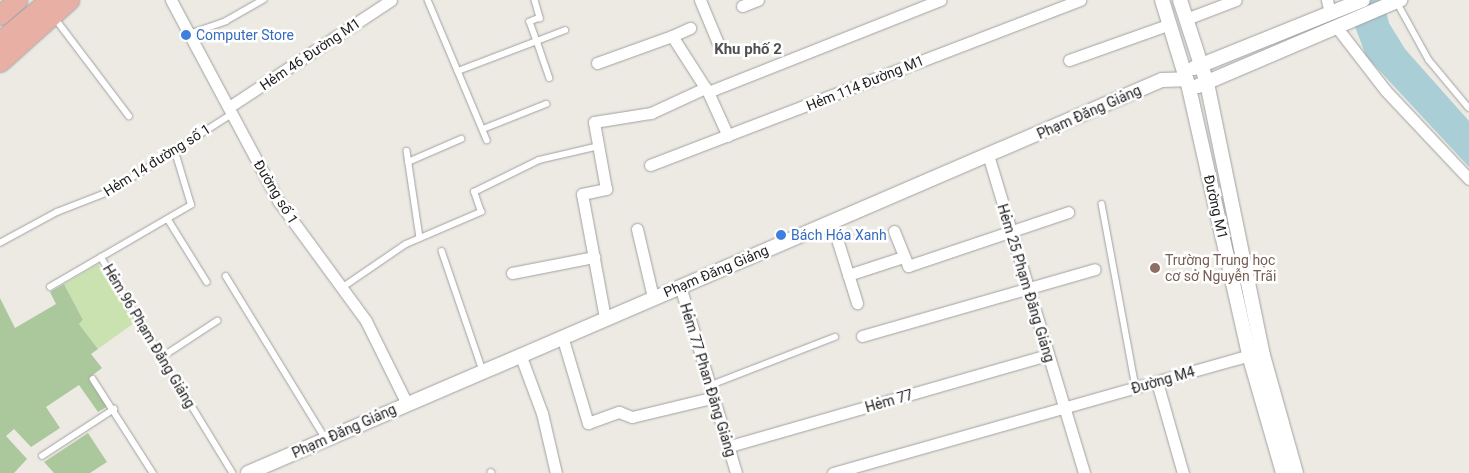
<!DOCTYPE html>
<meta charset="utf-8">
<style>
body{margin:0}
#map{position:relative;width:1469px;height:473px;overflow:hidden;background:#edeae4;font-family:Roboto,sans-serif}
div>[style]{position:absolute}
[style*='--x']{left:calc(var(--x)*1px);top:calc(var(--y)*1px);width:calc(var(--w)*1px);rotate:calc(var(--a)*1deg)}
.grass>*{inset:0;background:#cae2af}
.forest>*{inset:0;background:#abc89d}
.water>*{inset:0;background:#a9ced6}
.roads{filter:drop-shadow(0 0 1px #a1a1a1) drop-shadow(0 0 1px #a1a1a1)}
.service>*{height:5.5px;margin:-2.75px;padding:0 2.75px;transform-origin:2.75px;border-radius:2.75px;background:#fff}
.minor>*{height:11px;margin:-5.5px;padding:0 5.5px;transform-origin:5.5px;border-radius:5.5px;background:#fff}
.tertiary>*{height:14px;margin:-7px;padding:0 7px;transform-origin:7px;border-radius:7px;background:#fff}
.trunk>*{height:19px;margin:-9.5px;padding:0 9.5px;transform-origin:9.5px;border-radius:9.5px;background:#e8b0a4}
.dots>*{width:14px;height:14px;translate:-50% -50%;box-sizing:border-box;border:2px solid #fff;border-radius:50%}
span{translate:-50% -50%;white-space:nowrap;text-align:center;line-height:1.15;-webkit-text-stroke:5px #fff;paint-order:stroke}
.shop-label{font-size:14px;color:#366cbe}
.left{translate:0 -50%;text-align:left}
.street-label{font-size:14px;color:#1d1d1d}
.education-label{font-size:14px;color:#785e54}
.neighbourhood-label{font-size:15px;color:#505050;font-weight:700}
</style>
<div id="map">
<div class="grass">
<div style="clip-path:polygon(98px 264px,134px 323px,98px 349px,79px 324px,83px 320px,64px 284px)"></div>
</div>
<div class="forest">
<div style="clip-path:polygon(64px 284px,83px 320px,79px 324px,98px 349px,91px 354px,102px 368px,89px 378px,108px 406px,98px 412px,79px 385px,46px 407px,60px 428px,31px 447px,14px 429px,6px 436px,27px 459px,14px 473px,0 473px,0 298px,15px 328px,56px 304px,50px 292px)"></div>
<div style="clip-path:polygon(88px 433px,107px 462px,90px 473px,54px 473px,44px 462px)"></div>
</div>
<div class="water">
<div style="clip-path:polygon(1345px 0,1383px 0,1389px 23px,1405px 49px,1469px 121px,1469px 167px,1366px 56px)"></div>
</div>
<div class="roads">
<div class="service">
<div style="--x:428;--y:0;--w:77;--a:67.1"></div>
<div style="--x:458;--y:71;--w:85;--a:-20.8"></div>
<div style="--x:537;--y:41;--w:39;--a:71"></div>
<div style="--x:535;--y:0;--w:19;--a:74"></div>
<div style="--x:540;--y:18;--w:11;--a:158"></div>
<div style="--x:530;--y:22;--w:20;--a:70"></div>
<div style="--x:537;--y:41;--w:30;--a:-21"></div>
<div style="--x:1397;--y:2;--w:66;--a:61.1"></div>
<div style="--x:1429;--y:60;--w:62;--a:50.2"></div>
<div style="--x:55;--y:18;--w:123;--a:52.9"></div>
<div style="--x:189;--y:34;--w:39;--a:-19"></div>
<div style="--x:226;--y:21;--w:43;--a:-29.6"></div>
<div style="--x:458;--y:71;--w:75;--a:67.2"></div>
<div style="--x:483;--y:129;--w:68;--a:-21.6"></div>
<div style="--x:407;--y:151;--w:88;--a:81.5"></div>
<div style="--x:408;--y:162;--w:58;--a:-23.5"></div>
<div style="--x:1102;--y:204;--w:186;--a:79.5"></div>
<div style="--x:168;--y:219;--w:74;--a:58.2"></div>
<div style="--x:0;--y:243;--w:65;--a:-28.5"></div>
<div style="--x:57;--y:212;--w:58;--a:-21.3"></div>
<div style="--x:111;--y:191;--w:143;--a:-32.5"></div>
<div style="--x:442;--y:251;--w:127;--a:71.1"></div>
<div style="--x:101;--y:257;--w:253;--a:58.6"></div>
<div style="--x:226;--y:276;--w:191;--a:58.5"></div>
<div style="--x:50;--y:287;--w:163;--a:-30.2"></div>
<div style="--x:191;--y:205;--w:55;--a:-106.8"></div>
<div style="--x:343;--y:287;--w:76;--a:-34.3"></div>
<div style="--x:406;--y:244;--w:82;--a:-23.1"></div>
<div style="--x:481;--y:212;--w:21;--a:-109"></div>
<div style="--x:474;--y:192;--w:72;--a:-26.2"></div>
<div style="--x:539;--y:160;--w:62;--a:-13.1"></div>
<div style="--x:162;--y:357;--w:66;--a:-33.2"></div>
<div style="--x:93;--y:379;--w:112;--a:57.4"></div>
<div style="--x:711;--y:385;--w:133;--a:-21.2"></div>
<div style="--x:42;--y:456;--w:86;--a:-33.1"></div>
<div style="--x:491;--y:472;--w:1;--a:45"></div>
</div>
<div class="minor">
<div style="--x:171;--y:0;--w:229;--a:61.9"></div>
<div style="--x:279;--y:202;--w:147;--a:53.8"></div>
<div style="--x:366;--y:321;--w:93;--a:63.7"></div>
<div style="--x:700;--y:0;--w:52;--a:67.4"></div>
<div style="--x:1327;--y:0;--w:13;--a:77"></div>
<div style="--x:742;--y:6;--w:17;--a:-21"></div>
<div style="--x:1186;--y:19;--w:53;--a:-20.8"></div>
<div style="--x:1338;--y:29;--w:78;--a:52.3"></div>
<div style="--x:1386;--y:91;--w:121;--a:46.7"></div>
<div style="--x:672;--y:36;--w:20;--a:-24"></div>
<div style="--x:1069;--y:60;--w:107;--a:-19.6"></div>
<div style="--x:597;--y:63;--w:80;--a:-19.8"></div>
<div style="--x:672;--y:36;--w:67;--a:57.3"></div>
<div style="--x:708;--y:92;--w:250;--a:-21.6"></div>
<div style="--x:708;--y:92;--w:48;--a:65.6"></div>
<div style="--x:229;--y:107;--w:194;--a:-33.4"></div>
<div style="--x:989;--y:158;--w:329;--a:73.2"></div>
<div style="--x:650;--y:165;--w:461;--a:-21"></div>
<div style="--x:832;--y:223;--w:84;--a:72.6"></div>
<div style="--x:637;--y:229;--w:70;--a:76.8"></div>
<div style="--x:894;--y:231;--w:38;--a:68"></div>
<div style="--x:908;--y:266;--w:169;--a:-18.6"></div>
<div style="--x:512;--y:273;--w:84;--a:-11"></div>
<div style="--x:848;--y:275;--w:58;--a:-18.1"></div>
<div style="--x:680;--y:286;--w:195;--a:73.3"></div>
<div style="--x:605;--y:318;--w:126;--a:-100.5"></div>
<div style="--x:582;--y:194;--w:25;--a:-12"></div>
<div style="--x:606;--y:189;--w:68;--a:-100.2"></div>
<div style="--x:594;--y:122;--w:58;--a:-9"></div>
<div style="--x:651;--y:113;--w:60;--a:-24.8"></div>
<div style="--x:562;--y:336;--w:91;--a:73.4"></div>
<div style="--x:588;--y:423;--w:33;--a:-20"></div>
<div style="--x:619;--y:412;--w:14;--a:21"></div>
<div style="--x:632;--y:417;--w:85;--a:-13.5"></div>
<div style="--x:862;--y:336;--w:242;--a:-16"></div>
<div style="--x:520;--y:354;--w:63;--a:69.6"></div>
<div style="--x:542;--y:413;--w:62;--a:76.9"></div>
<div style="--x:1157;--y:382;--w:95;--a:74.1"></div>
<div style="--x:730;--y:446;--w:331;--a:-16"></div>
<div style="--x:833;--y:473;--w:441;--a:-15.8"></div>
</div>
<div class="tertiary">
<div style="--x:1162;--y:0;--w:92;--a:72.9"></div>
<div style="--x:1189;--y:88;--w:274;--a:77.3"></div>
<div style="--x:1249;--y:355;--w:123;--a:73.9"></div>
<div style="--x:1180;--y:0;--w:87;--a:72"></div>
<div style="--x:1207;--y:83;--w:275;--a:78.4"></div>
<div style="--x:1262;--y:352;--w:126;--a:74.3"></div>
<div style="--x:1194;--y:68;--w:182;--a:-21.9"></div>
<div style="--x:1198;--y:86;--w:220;--a:-23.1"></div>
<div style="--x:248;--y:473;--w:995;--a:-23.27"></div>
<div style="--x:1162;--y:80;--w:24;--a:-2"></div>
</div>
<div class="trunk">
<div style="--x:0;--y:15;--w:23;--a:-41"></div>
<div style="--x:0;--y:41;--w:64;--a:-39.9"></div>
<div style="--x:0;--y:62;--w:93;--a:-41.9"></div>
</div>
</div>
<div class="dots">
<div style="left:186px;top:35px;background:#3f7fe0"></div>
<div style="left:781px;top:235px;background:#3f7fe0"></div>
<div style="left:1155px;top:268px;background:#8d6e63"></div>
</div>
<div class="shop-label">
<span class="left" style="left:196px;top:35px">Computer Store</span>
<span class="left" style="left:791px;top:235px">Bách Hóa Xanh</span>
</div>
<div class="street-label">
<span style="left:310px;top:54px;rotate:-34deg">Hẻm 46 Đường M1</span>
<span style="left:865px;top:83px;rotate:-22deg">Hẻm 114 Đường M1</span>
<span style="left:1089px;top:112px;rotate:-24deg">Phạm Đăng Giảng</span>
<span style="left:157px;top:160px;rotate:-32deg">Hẻm 14 đường số 1</span>
<span style="left:276px;top:192px;rotate:59deg">Đường số 1</span>
<span style="left:1216px;top:207px;rotate:77deg">Đường M1</span>
<span style="left:716px;top:271px;rotate:-23deg">Phạm Đăng Giảng</span>
<span style="left:1026px;top:283px;rotate:73deg">Hẻm 25 Phạm Đăng Giảng</span>
<span style="left:149px;top:336px;rotate:59deg">Hẻm 96 Phạm Đăng Giảng</span>
<span style="left:708px;top:380px;rotate:73deg">Hẻm 77 Phan Đăng Giảng</span>
<span style="left:1163px;top:380px;rotate:-16deg">Đường M4</span>
<span style="left:889px;top:401px;rotate:-16deg">Hẻm 77</span>
<span style="left:344px;top:431px;rotate:-24deg">Phạm Đăng Giảng</span>
</div>
<div class="education-label">
<span class="left" style="left:1165px;top:268px">Trường Trung học<br>cơ sở Nguyễn Trãi</span>
</div>
<div class="neighbourhood-label">
<span style="left:748px;top:50px">Khu phố 2</span>
</div>
</div>
